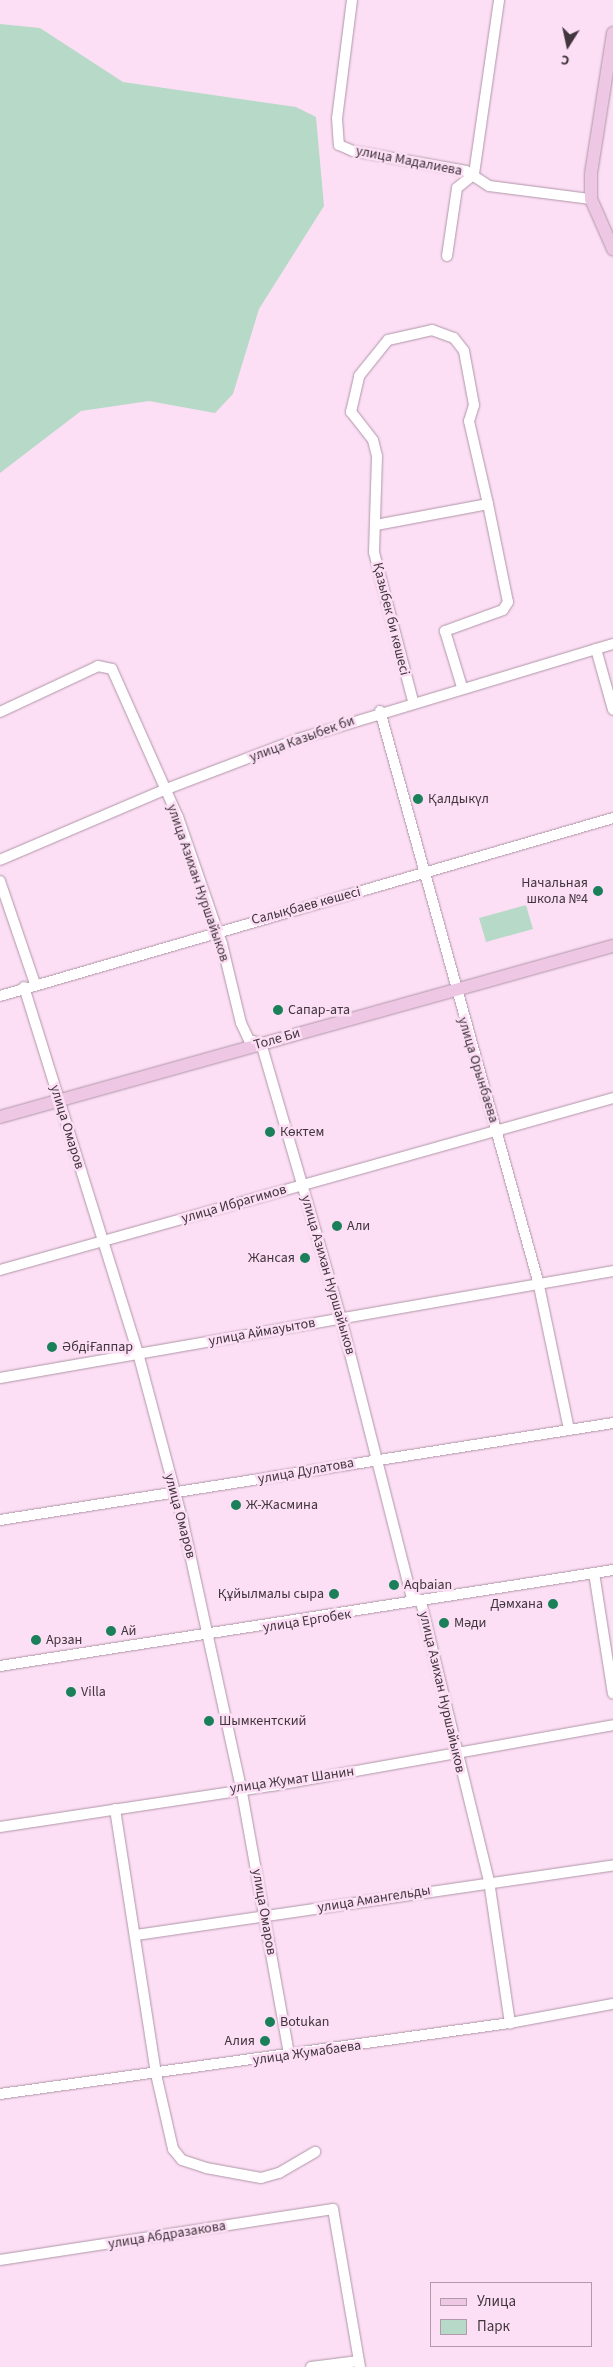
<!DOCTYPE html>
<meta charset="utf-8">
<style>
body{margin:0}
#map{position:relative;width:613px;height:2367px;overflow:hidden;background:#fcdff4;font-family:"Source Sans 3",sans-serif}
div>[style]{position:absolute}
[style*='--x']{left:calc(var(--x)*1px);top:calc(var(--y)*1px);width:calc(var(--w)*1px);rotate:calc(var(--a)*1deg)}
.green>*{inset:0;background:#b6dac7}
.roads{filter:drop-shadow(0 0 1px #b095a8) drop-shadow(0 0 1px #b095a8)}
.minor>*{height:10px;margin:-5px;padding:0 5px;transform-origin:5px;border-radius:5px;background:#fff}
.major>*{height:12px;margin:-6px;padding:0 6px;transform-origin:6px;border-radius:6px;background:#edc7e3}
.dots>*{width:14px;height:14px;translate:-50% -50%;box-sizing:border-box;border:2px solid #fcdff4;border-radius:50%}
span{translate:-50% -50%;white-space:nowrap;text-align:center;line-height:1.15;-webkit-text-stroke:5px #fcdff4;paint-order:stroke}
.street-label{font-size:14px;color:#41363e}
.poi-label{font-size:14px;color:#41363e}
.left{translate:0 -50%;text-align:left}
.right{translate:-100% -50%;text-align:right}
.legend{position:absolute;left:430px;top:2282px;width:162px;height:65px;box-sizing:border-box;background:#fcdff4;border:1px solid #b19bab;margin:0;padding:6px 9px;list-style:none;font-size:15px;color:#41363e}
.legend li{display:flex;align-items:center;gap:10px;height:25px}
.legend b{width:25px;border:1px solid #b19bab}
.north{position:absolute;left:543px;top:20px;width:50px;height:50px;-webkit-text-stroke:4px #fcdff4;paint-order:stroke;rotate:190deg;font-size:14px;font-weight:700;line-height:20px;text-align:center;color:#41363e}
.north::after{content:'';display:block;margin:auto;width:18px;height:22px;background:#41363e;clip-path:polygon(50% 0,100% 100%,50% 72%,0 100%)}
</style>
<div id="map">
<div class="green">
<div style="clip-path:polygon(0 24px,40px 28px,123px 82px,296px 107px,316px 117px,324px 206px,259px 309px,233px 394px,215px 413px,149px 401px,81px 411px,0 473px)"></div>
<div style="clip-path:polygon(526px 905px,533px 929px,486px 942px,479px 918px)"></div>
</div>
<div class="roads">
<div class="minor">
<div style="--x:352;--y:0;--w:119;--a:97.2"></div>
<div style="--x:337;--y:118;--w:27;--a:86"></div>
<div style="--x:339;--y:145;--w:15;--a:23"></div>
<div style="--x:353;--y:151;--w:115;--a:10"></div>
<div style="--x:466;--y:171;--w:27;--a:33"></div>
<div style="--x:489;--y:186;--w:103;--a:7.3"></div>
<div style="--x:447;--y:256;--w:69;--a:-81.6"></div>
<div style="--x:457;--y:188;--w:22;--a:-39"></div>
<div style="--x:474;--y:174;--w:176;--a:-81.8"></div>
<div style="--x:376;--y:525;--w:114;--a:-10.6"></div>
<div style="--x:488;--y:504;--w:100;--a:78.5"></div>
<div style="--x:508;--y:602;--w:9;--a:122"></div>
<div style="--x:503;--y:610;--w:62;--a:160.1"></div>
<div style="--x:445;--y:631;--w:59;--a:73.1"></div>
<div style="--x:596;--y:649;--w:63;--a:74.4"></div>
<div style="--x:413;--y:701;--w:154;--a:-104.7"></div>
<div style="--x:374;--y:552;--w:96;--a:-88.2"></div>
<div style="--x:377;--y:456;--w:16;--a:-104"></div>
<div style="--x:373;--y:440;--w:36;--a:-128"></div>
<div style="--x:351;--y:412;--w:37;--a:-77"></div>
<div style="--x:359;--y:376;--w:46;--a:-51.1"></div>
<div style="--x:388;--y:340;--w:45;--a:-12.8"></div>
<div style="--x:432;--y:330;--w:23;--a:20"></div>
<div style="--x:454;--y:338;--w:16;--a:52"></div>
<div style="--x:464;--y:351;--w:55;--a:79.5"></div>
<div style="--x:474;--y:405;--w:17;--a:107"></div>
<div style="--x:469;--y:421;--w:85;--a:77.1"></div>
<div style="--x:380;--y:711;--w:591;--a:74.51"></div>
<div style="--x:538;--y:1281;--w:152;--a:78.2"></div>
<div style="--x:0;--y:712;--w:108;--a:-25.1"></div>
<div style="--x:98;--y:666;--w:14;--a:12"></div>
<div style="--x:112;--y:669;--w:162;--a:66"></div>
<div style="--x:178;--y:817;--w:134;--a:70.9"></div>
<div style="--x:222;--y:944;--w:81;--a:76.5"></div>
<div style="--x:241;--y:1023;--w:19;--a:65"></div>
<div style="--x:249;--y:1040;--w:12;--a:14"></div>
<div style="--x:261;--y:1043;--w:286;--a:73.8"></div>
<div style="--x:341;--y:1318;--w:285;--a:75.8"></div>
<div style="--x:411;--y:1594;--w:13;--a:39"></div>
<div style="--x:421;--y:1602;--w:287;--a:76.3"></div>
<div style="--x:489;--y:1881;--w:144;--a:81.6"></div>
<div style="--x:0;--y:860;--w:178;--a:-23.1"></div>
<div style="--x:164;--y:790;--w:143;--a:-20.8"></div>
<div style="--x:298;--y:739;--w:329;--a:-16.8"></div>
<div style="--x:0;--y:881;--w:109;--a:71.2"></div>
<div style="--x:24;--y:987;--w:383;--a:72.7"></div>
<div style="--x:138;--y:1353;--w:175;--a:75.1"></div>
<div style="--x:183;--y:1522;--w:271;--a:77.7"></div>
<div style="--x:241;--y:1787;--w:272;--a:79.8"></div>
<div style="--x:0;--y:996;--w:638;--a:-16.19"></div>
<div style="--x:0;--y:1270;--w:637;--a:-15.67"></div>
<div style="--x:0;--y:1378;--w:622;--a:-9.9"></div>
<div style="--x:0;--y:1520;--w:621;--a:-8.99"></div>
<div style="--x:594;--y:1573;--w:122;--a:81.1"></div>
<div style="--x:0;--y:1666;--w:620;--a:-8.9"></div>
<div style="--x:115;--y:1809;--w:268;--a:81.2"></div>
<div style="--x:156;--y:2074;--w:77;--a:77.2"></div>
<div style="--x:173;--y:2149;--w:14;--a:51"></div>
<div style="--x:182;--y:2160;--w:25;--a:18"></div>
<div style="--x:206;--y:2168;--w:56;--a:10.3"></div>
<div style="--x:261;--y:2178;--w:19;--a:-16"></div>
<div style="--x:279;--y:2173;--w:42;--a:-30.3"></div>
<div style="--x:0;--y:1827;--w:275;--a:-8.6"></div>
<div style="--x:272;--y:1786;--w:346;--a:-10.1"></div>
<div style="--x:136;--y:1935;--w:482;--a:-8.3"></div>
<div style="--x:0;--y:2094;--w:515;--a:-7.93"></div>
<div style="--x:510;--y:2023;--w:105;--a:-10.5"></div>
<div style="--x:0;--y:2260;--w:337;--a:-8.7"></div>
<div style="--x:333;--y:2209;--w:160;--a:80.3"></div>
<div style="--x:311;--y:2367;--w:48;--a:-7.1"></div>
</div>
<div class="major">
<div style="--x:613;--y:33;--w:143;--a:98.9"></div>
<div style="--x:591;--y:174;--w:25;--a:90"></div>
<div style="--x:591;--y:199;--w:55;--a:66.3"></div>
<div style="--x:0;--y:1117;--w:636;--a:-15.59"></div>
</div>
</div>
<div class="dots">
<div style="left:418px;top:799px;background:#1a805a"></div>
<div style="left:598px;top:891px;background:#1a805a"></div>
<div style="left:278px;top:1010px;background:#1a805a"></div>
<div style="left:270px;top:1132px;background:#1a805a"></div>
<div style="left:337px;top:1226px;background:#1a805a"></div>
<div style="left:305px;top:1258px;background:#1a805a"></div>
<div style="left:52px;top:1347px;background:#1a805a"></div>
<div style="left:236px;top:1505px;background:#1a805a"></div>
<div style="left:394px;top:1585px;background:#1a805a"></div>
<div style="left:334px;top:1594px;background:#1a805a"></div>
<div style="left:553px;top:1604px;background:#1a805a"></div>
<div style="left:444px;top:1623px;background:#1a805a"></div>
<div style="left:111px;top:1631px;background:#1a805a"></div>
<div style="left:36px;top:1640px;background:#1a805a"></div>
<div style="left:71px;top:1692px;background:#1a805a"></div>
<div style="left:209px;top:1721px;background:#1a805a"></div>
<div style="left:270px;top:2022px;background:#1a805a"></div>
<div style="left:265px;top:2041px;background:#1a805a"></div>
</div>
<div class="street-label">
<span style="left:409px;top:161px;rotate:11deg">улица Мадалиева</span>
<span style="left:391px;top:619px;rotate:76deg">Қазыбек би көшесі</span>
<span style="left:302px;top:739px;rotate:-20deg">улица Казыбек би</span>
<span style="left:198px;top:883px;rotate:71deg">улица Азихан Нуршайыков</span>
<span style="left:306px;top:906px;rotate:-15deg">Салықбаев көшесі</span>
<span style="left:277px;top:1039px;rotate:-16deg">Толе Би</span>
<span style="left:478px;top:1070px;rotate:73deg">улица Орынбаева</span>
<span style="left:67px;top:1127px;rotate:73deg">улица Омаров</span>
<span style="left:234px;top:1204px;rotate:-16deg">улица Ибрагимов</span>
<span style="left:328px;top:1275px;rotate:74deg">улица Азихан Нуршайыков</span>
<span style="left:262px;top:1332px;rotate:-10deg">улица Аймауытов</span>
<span style="left:306px;top:1471px;rotate:-10deg">улица Дулатова</span>
<span style="left:180px;top:1516px;rotate:75deg">улица Омаров</span>
<span style="left:307px;top:1621px;rotate:-9deg">улица Ергобек</span>
<span style="left:442px;top:1692px;rotate:77deg">улица Азихан Нуршайыков</span>
<span style="left:292px;top:1780px;rotate:-8deg">улица Жумат Шанин</span>
<span style="left:374px;top:1899px;rotate:-9deg">улица Амангельды</span>
<span style="left:264px;top:1912px;rotate:80deg">улица Омаров</span>
<span style="left:307px;top:2053px;rotate:-8deg">улица Жумабаева</span>
<span style="left:167px;top:2235px;rotate:-9deg">улица Абдразакова</span>
</div>
<div class="poi-label">
<span class="left" style="left:428px;top:799px">Қалдыкүл</span>
<span class="right" style="left:588px;top:891px">Начальная<br>школа №4</span>
<span class="left" style="left:288px;top:1010px">Сапар-ата</span>
<span class="left" style="left:280px;top:1132px">Көктем</span>
<span class="left" style="left:347px;top:1226px">Али</span>
<span class="right" style="left:295px;top:1258px">Жансая</span>
<span class="left" style="left:62px;top:1347px">ӘбдіҒаппар</span>
<span class="left" style="left:246px;top:1505px">Ж-Жасмина</span>
<span class="left" style="left:404px;top:1585px">Aqbaian</span>
<span class="right" style="left:324px;top:1594px">Құйылмалы сыра</span>
<span class="right" style="left:543px;top:1604px">Дәмхана</span>
<span class="left" style="left:454px;top:1623px">Мәди</span>
<span class="left" style="left:121px;top:1631px">Ай</span>
<span class="left" style="left:46px;top:1640px">Арзан</span>
<span class="left" style="left:81px;top:1692px">Villa</span>
<span class="left" style="left:219px;top:1721px">Шымкентский</span>
<span class="left" style="left:280px;top:2022px">Botukan</span>
<span class="right" style="left:255px;top:2041px">Алия</span>
</div>
<ul class="legend">
<li><b style="height:6px;background:#edc7e3"></b>Улица</li>
<li><b style="height:14px;background:#b6dac7"></b>Парк</li>
</ul>
<div class="north">С</div>
</div>
